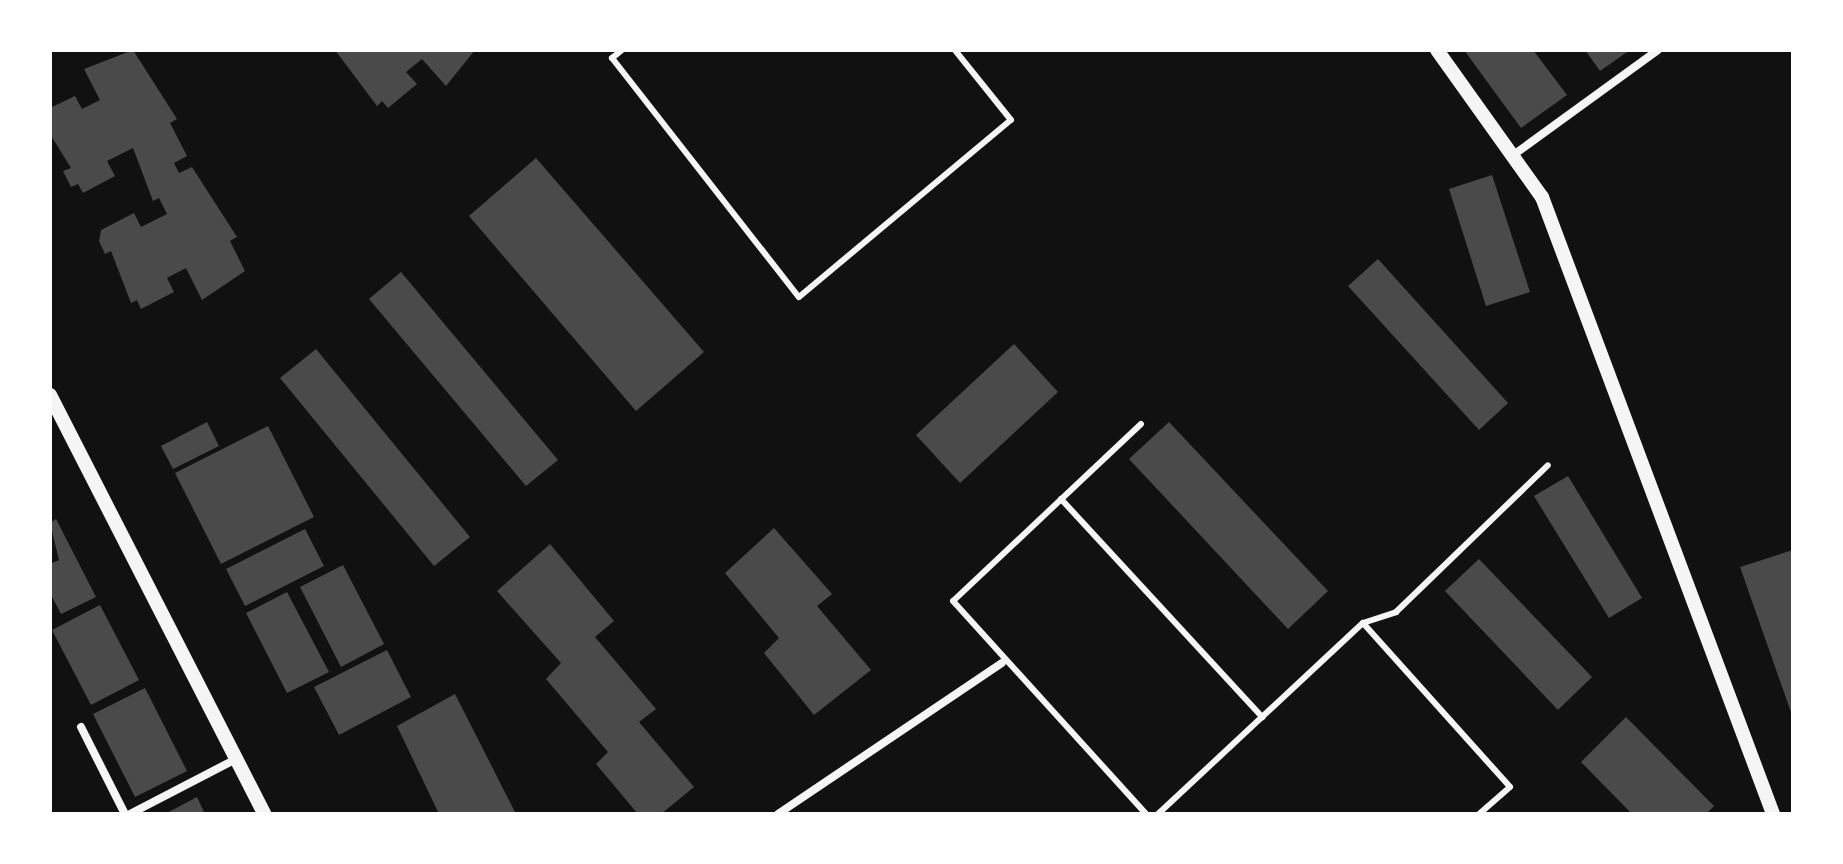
<!DOCTYPE html>
<style>
body{margin:0}
#map{position:relative;width:1843px;height:864px;overflow:hidden;background:#111;font-family:Barlow,sans-serif}
div>[style]{position:absolute}
[style*='--x']{left:calc(var(--x)*1px);top:calc(var(--y)*1px);width:calc(var(--w)*1px);rotate:calc(var(--a)*1deg)}
.building>*{inset:0;background:#4a4a4a}
.service>*{height:6px;margin:-3px;padding:0 3px;transform-origin:3px;border-radius:3px;background:#f5f5f5}
.minor>*{height:8px;margin:-4px;padding:0 4px;transform-origin:4px;border-radius:4px;background:#f5f5f5}
.tertiary>*{height:14px;margin:-7px;padding:0 7px;transform-origin:7px;border-radius:7px;background:#f5f5f5}
span{translate:-50% -50%;white-space:nowrap;text-align:center;line-height:1.15;-webkit-text-stroke:7px #fff;paint-order:stroke}
.frame{position:absolute;inset:0;border:52px solid #fff;pointer-events:none}
</style>
<div id="map">
<div class="building">
<div style="clip-path:polygon(133px 50px,177px 119px,170px 123px,187px 156px,174px 163px,179px 173px,192px 167px,237px 237px,230px 241px,245px 271px,202px 300px,186px 268px,167px 278px,174px 292px,141px 309px,137px 300px,131px 303px,111px 251px,105px 254px,99px 241px,101px 230px,134px 213px,141px 227px,167px 214px,159px 198px,153px 201px,133px 148px,107px 161px,115px 176px,83px 193px,78px 184px,71px 187px,63px 171px,71px 168px,50px 134px,50px 108px,75px 96px,82px 109px,100px 100px,84px 69px)"></div>
<div style="clip-path:polygon(335px 50px,475px 50px,446px 86px,422px 59px,406px 72px,417px 84px,388px 108px,382px 101px,377px 106px)"></div>
<div style="clip-path:polygon(1464px 50px,1533px 50px,1567px 95px,1521px 128px)"></div>
<div style="clip-path:polygon(1585px 50px,1630px 50px,1600px 71px)"></div>
<div style="clip-path:polygon(536px 158px,704px 352px,636px 411px,469px 216px)"></div>
<div style="clip-path:polygon(1492px 175px,1530px 292px,1486px 306px,1449px 189px)"></div>
<div style="clip-path:polygon(1378px 259px,1508px 403px,1479px 430px,1348px 286px)"></div>
<div style="clip-path:polygon(401px 272px,558px 460px,526px 486px,369px 299px)"></div>
<div style="clip-path:polygon(1014px 344px,1058px 392px,960px 483px,916px 435px)"></div>
<div style="clip-path:polygon(316px 349px,470px 537px,434px 566px,280px 378px)"></div>
<div style="clip-path:polygon(207px 422px,219px 446px,173px 469px,161px 446px)"></div>
<div style="clip-path:polygon(1169px 422px,1328px 591px,1288px 629px,1129px 459px)"></div>
<div style="clip-path:polygon(268px 426px,314px 517px,221px 564px,175px 473px)"></div>
<div style="clip-path:polygon(1568px 476px,1642px 598px,1609px 618px,1534px 496px)"></div>
<div style="clip-path:polygon(56px 519px,96px 597px,61px 614px,50px 593px,50px 564px,59px 560px,50px 523px)"></div>
<div style="clip-path:polygon(774px 528px,832px 594px,817px 606px,871px 670px,814px 715px,764px 653px,779px 638px,725px 573px)"></div>
<div style="clip-path:polygon(305px 529px,324px 566px,245px 606px,226px 569px)"></div>
<div style="clip-path:polygon(550px 544px,614px 621px,595px 637px,656px 709px,639px 722px,694px 787px,661px 814px,638px 814px,596px 764px,608px 752px,546px 679px,561px 663px,497px 591px)"></div>
<div style="clip-path:polygon(1793px 550px,1793px 718px,1740px 567px)"></div>
<div style="clip-path:polygon(1479px 559px,1592px 677px,1558px 710px,1445px 591px)"></div>
<div style="clip-path:polygon(343px 565px,384px 644px,341px 667px,300px 587px)"></div>
<div style="clip-path:polygon(287px 592px,329px 672px,287px 693px,246px 613px)"></div>
<div style="clip-path:polygon(100px 605px,139px 680px,91px 705px,52px 630px)"></div>
<div style="clip-path:polygon(387px 650px,411px 697px,339px 735px,314px 687px)"></div>
<div style="clip-path:polygon(145px 688px,187px 771px,135px 797px,93px 714px)"></div>
<div style="clip-path:polygon(455px 694px,516px 814px,439px 814px,397px 726px)"></div>
<div style="clip-path:polygon(1626px 717px,1714px 806px,1706px 814px,1632px 814px,1581px 762px)"></div>
<div style="clip-path:polygon(197px 797px,205px 814px,165px 814px)"></div>
</div>
<div class="service">
<div style="--x:622;--y:50;--w:13;--a:141"></div>
<div style="--x:612;--y:58;--w:303;--a:52"></div>
<div style="--x:799;--y:297;--w:276;--a:-39.9"></div>
<div style="--x:1011;--y:120;--w:90;--a:-128.7"></div>
<div style="--x:1141;--y:424;--w:258;--a:136.7"></div>
<div style="--x:953;--y:601;--w:287;--a:47.8"></div>
<div style="--x:1061;--y:499;--w:297;--a:47.3"></div>
<div style="--x:1363;--y:623;--w:220;--a:48.1"></div>
<div style="--x:1510;--y:787;--w:41;--a:138.9"></div>
<div style="--x:1158;--y:814;--w:280;--a:-43"></div>
<div style="--x:1363;--y:623;--w:35;--a:-18"></div>
<div style="--x:1396;--y:612;--w:211;--a:-44"></div>
</div>
<div class="minor">
<div style="--x:1512;--y:156;--w:180;--a:-36"></div>
<div style="--x:81;--y:727;--w:97;--a:63.2"></div>
<div style="--x:130;--y:814;--w:119;--a:-27.4"></div>
<div style="--x:778;--y:814;--w:270;--a:-34"></div>
</div>
<div class="tertiary">
<div style="--x:1437;--y:50;--w:181;--a:54.5"></div>
<div style="--x:1542;--y:197;--w:659;--a:69.47"></div>
<div style="--x:50;--y:395;--w:470;--a:62.9"></div>
</div>
<div class="frame"></div>
</div>
